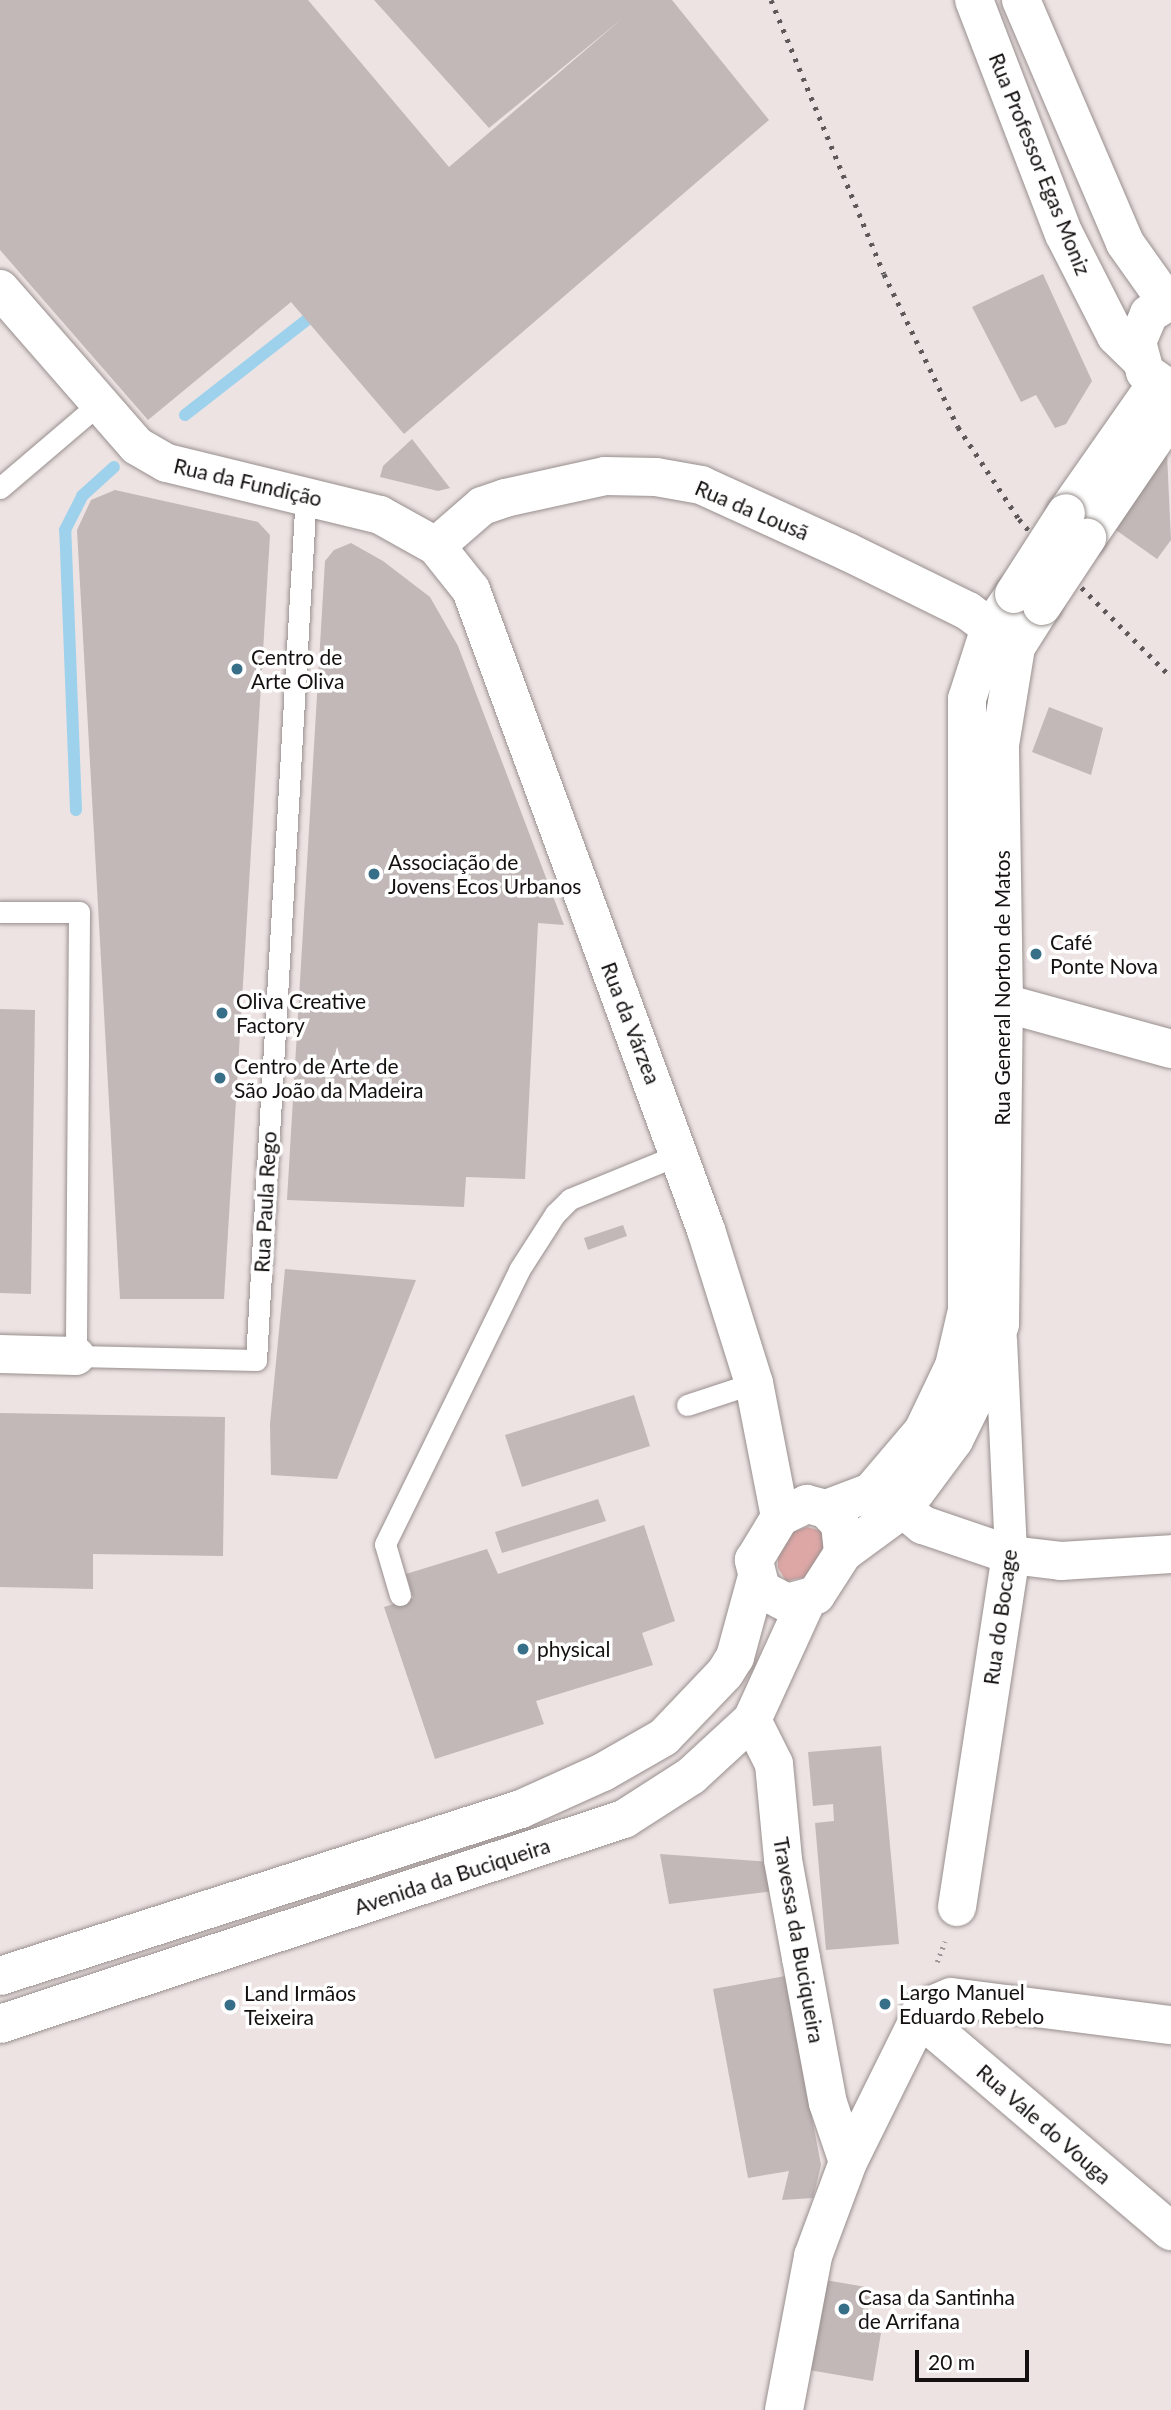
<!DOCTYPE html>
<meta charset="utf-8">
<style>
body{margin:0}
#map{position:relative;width:1171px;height:2410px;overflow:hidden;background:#ede3e3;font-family:Lato,sans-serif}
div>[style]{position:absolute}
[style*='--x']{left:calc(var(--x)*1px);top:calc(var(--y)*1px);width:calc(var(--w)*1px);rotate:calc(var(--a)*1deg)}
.green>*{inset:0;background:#dda7a6}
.stream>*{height:12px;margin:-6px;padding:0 6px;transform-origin:6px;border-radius:6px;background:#9dd1ec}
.building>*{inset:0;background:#c1b8b7}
.path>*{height:4.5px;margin-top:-2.25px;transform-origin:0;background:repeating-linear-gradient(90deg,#9e9797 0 2px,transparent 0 7px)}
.roads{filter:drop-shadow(0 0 2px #988f8e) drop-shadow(0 0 2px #988f8e)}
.service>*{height:21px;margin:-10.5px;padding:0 10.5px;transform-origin:10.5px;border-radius:10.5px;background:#fff}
.pedestrian>*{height:32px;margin:-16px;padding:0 16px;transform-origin:16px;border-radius:16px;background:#fff}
.minor>*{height:38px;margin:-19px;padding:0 19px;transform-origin:19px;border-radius:19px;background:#fff}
.tertiary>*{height:38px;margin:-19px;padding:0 19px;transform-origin:19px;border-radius:19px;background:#fff}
.rail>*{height:5px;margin-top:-2.5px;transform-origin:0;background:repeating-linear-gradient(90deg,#5e5858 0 3.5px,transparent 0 10.5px)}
.bridges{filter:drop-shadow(0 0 2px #988f8e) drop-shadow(0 0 2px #988f8e)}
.tertiary-bridge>*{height:38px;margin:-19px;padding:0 19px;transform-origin:19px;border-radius:19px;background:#fff}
.dots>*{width:19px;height:19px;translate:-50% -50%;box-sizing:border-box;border:4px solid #fff;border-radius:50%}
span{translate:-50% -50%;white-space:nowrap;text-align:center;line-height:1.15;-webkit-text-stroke:7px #fff;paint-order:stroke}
.street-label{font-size:21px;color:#141110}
.poi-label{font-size:21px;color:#141110}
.left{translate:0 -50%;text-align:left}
.scale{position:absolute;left:915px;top:2350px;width:114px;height:32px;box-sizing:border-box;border:4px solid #141110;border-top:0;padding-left:9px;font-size:21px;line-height:24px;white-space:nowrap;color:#141110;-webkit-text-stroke:5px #fff;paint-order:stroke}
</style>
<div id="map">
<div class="green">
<div style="clip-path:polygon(807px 1527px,822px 1531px,825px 1549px,805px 1577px,786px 1581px,778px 1568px,778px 1556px,793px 1532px)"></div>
</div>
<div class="stream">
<div style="--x:185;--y:415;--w:162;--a:-38"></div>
<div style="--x:76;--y:810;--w:280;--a:-92.2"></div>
<div style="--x:65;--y:530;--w:38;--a:-63"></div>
<div style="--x:82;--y:496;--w:43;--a:-42.2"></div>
</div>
<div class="building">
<div style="clip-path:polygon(0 0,308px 0,449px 167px,624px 17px,489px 128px,374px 0,672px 0,769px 120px,404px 434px,291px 302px,148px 420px,0 250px)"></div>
<div style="clip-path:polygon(1043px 274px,1092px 381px,1066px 424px,1055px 428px,1036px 395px,1021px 402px,972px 307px)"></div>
<div style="clip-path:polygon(412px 439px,450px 488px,438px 491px,380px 477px,383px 466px)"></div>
<div style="clip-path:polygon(1167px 454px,1171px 540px,1157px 559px,1113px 528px)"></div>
<div style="clip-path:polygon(115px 490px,258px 522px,270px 535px,224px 1299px,120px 1299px,77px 530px,91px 500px)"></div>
<div style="clip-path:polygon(351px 543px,383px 561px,430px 597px,458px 646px,564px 925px,538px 923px,525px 1179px,466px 1177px,464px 1207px,287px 1200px,325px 561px,334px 550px)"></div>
<div style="clip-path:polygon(1049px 707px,1103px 728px,1091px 775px,1032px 752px)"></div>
<div style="clip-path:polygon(0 1009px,35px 1010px,31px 1294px,0 1293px)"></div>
<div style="clip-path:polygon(623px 1225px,627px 1236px,588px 1250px,584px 1238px)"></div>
<div style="clip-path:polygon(285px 1269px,416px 1280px,337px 1479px,271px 1475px,270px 1424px)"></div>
<div style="clip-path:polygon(634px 1395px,650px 1446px,522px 1487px,505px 1435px)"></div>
<div style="clip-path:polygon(0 1413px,225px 1417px,223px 1556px,93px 1554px,93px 1589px,0 1587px)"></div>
<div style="clip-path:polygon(598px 1499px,606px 1521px,502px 1553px,495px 1532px)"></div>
<div style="clip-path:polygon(644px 1525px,675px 1621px,642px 1633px,653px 1665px,536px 1701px,544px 1724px,435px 1759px,384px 1607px,413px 1598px,406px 1574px,487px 1549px,498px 1574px)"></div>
<div style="clip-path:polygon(881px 1746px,899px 1944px,826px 1950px,815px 1823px,834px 1821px,833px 1804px,813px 1806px,808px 1752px)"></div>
<div style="clip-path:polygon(660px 1854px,770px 1862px,774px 1891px,669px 1904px)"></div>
<div style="clip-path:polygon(785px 1976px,821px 2165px,813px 2198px,782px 2200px,789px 2171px,748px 2178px,713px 1989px)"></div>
<div style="clip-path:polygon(825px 2280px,872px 2288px,864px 2331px,881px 2333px,873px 2381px,809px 2370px)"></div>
</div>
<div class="path">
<div style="--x:937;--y:1962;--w:22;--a:-69"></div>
</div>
<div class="roads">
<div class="service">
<div style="--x:0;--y:488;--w:131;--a:-40.4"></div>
<div style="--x:0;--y:912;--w:79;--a:0"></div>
<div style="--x:79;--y:912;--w:444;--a:90.4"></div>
<div style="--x:76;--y:1356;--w:180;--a:1.3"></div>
<div style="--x:256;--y:1360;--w:867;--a:-86.7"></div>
<div style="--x:687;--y:1405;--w:71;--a:-18.2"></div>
<div style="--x:400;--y:1595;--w:53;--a:-106.4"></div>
<div style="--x:385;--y:1544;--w:305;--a:-63.9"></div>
<div style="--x:519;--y:1270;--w:67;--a:-57.3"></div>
<div style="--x:555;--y:1214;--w:21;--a:-45"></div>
<div style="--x:570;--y:1199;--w:119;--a:-22.2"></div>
</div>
<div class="pedestrian">
<div style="--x:1001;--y:1340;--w:215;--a:87.3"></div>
</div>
<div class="minor">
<div style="--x:974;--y:0;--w:251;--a:69"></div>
<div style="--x:1064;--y:234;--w:114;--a:63"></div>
<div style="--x:1116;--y:336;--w:32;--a:44"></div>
<div style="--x:1021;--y:0;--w:264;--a:66.8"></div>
<div style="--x:1125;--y:243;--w:72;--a:54.6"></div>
<div style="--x:0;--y:289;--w:208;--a:48.9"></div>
<div style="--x:137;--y:446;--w:34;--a:30"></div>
<div style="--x:167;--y:463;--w:219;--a:13.7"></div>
<div style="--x:380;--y:515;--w:64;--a:29"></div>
<div style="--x:436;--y:546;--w:56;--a:51.5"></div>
<div style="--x:471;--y:590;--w:682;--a:69.84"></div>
<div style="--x:706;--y:1230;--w:160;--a:72.6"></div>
<div style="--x:754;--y:1383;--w:136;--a:79"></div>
<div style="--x:436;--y:546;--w:61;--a:-41"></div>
<div style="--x:482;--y:506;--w:24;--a:-19"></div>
<div style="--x:505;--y:498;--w:102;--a:-12.4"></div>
<div style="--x:605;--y:476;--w:51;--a:1.1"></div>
<div style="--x:656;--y:477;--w:46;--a:10.1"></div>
<div style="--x:701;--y:485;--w:162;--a:24.5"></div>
<div style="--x:848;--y:552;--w:134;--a:26.2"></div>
<div style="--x:968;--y:611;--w:60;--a:36.9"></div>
<div style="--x:973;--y:1007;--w:31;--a:-7"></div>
<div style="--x:1004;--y:1003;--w:173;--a:15.4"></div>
<div style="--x:0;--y:1354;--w:76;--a:1.5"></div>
<div style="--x:903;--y:1509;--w:26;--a:39"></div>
<div style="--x:923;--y:1525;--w:93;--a:18.8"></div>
<div style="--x:1011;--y:1555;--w:50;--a:6.8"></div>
<div style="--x:1061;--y:1561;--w:110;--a:-3.6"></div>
<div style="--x:752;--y:1720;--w:49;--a:63.4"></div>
<div style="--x:774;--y:1764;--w:96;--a:84.6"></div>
<div style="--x:783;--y:1860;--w:100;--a:79.6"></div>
<div style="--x:801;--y:1958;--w:147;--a:79.5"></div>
<div style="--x:828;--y:2103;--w:62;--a:71.3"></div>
<div style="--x:957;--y:1907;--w:356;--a:-81.3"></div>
<div style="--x:918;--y:2016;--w:332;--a:40.4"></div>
<div style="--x:784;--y:2410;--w:157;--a:-79.3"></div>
<div style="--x:813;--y:2256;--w:100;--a:-69.6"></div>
<div style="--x:848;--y:2162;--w:172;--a:-63.7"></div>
<div style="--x:924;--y:2008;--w:29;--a:-22"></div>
<div style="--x:951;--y:1997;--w:222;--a:7.3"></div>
</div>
<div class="tertiary">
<div style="--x:1171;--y:300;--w:26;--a:148"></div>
<div style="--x:1149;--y:314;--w:30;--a:113"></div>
<div style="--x:1137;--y:342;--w:31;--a:75"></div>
<div style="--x:1145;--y:372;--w:32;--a:35"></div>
<div style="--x:1066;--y:513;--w:159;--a:-55"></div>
<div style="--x:1087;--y:538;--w:149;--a:-55.7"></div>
<div style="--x:807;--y:1504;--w:20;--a:15"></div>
<div style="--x:826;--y:1509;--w:21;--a:47"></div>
<div style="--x:840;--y:1524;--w:29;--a:84"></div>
<div style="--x:843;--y:1553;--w:50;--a:122.7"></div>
<div style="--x:816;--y:1595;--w:30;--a:165"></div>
<div style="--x:787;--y:1603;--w:30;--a:-152"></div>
<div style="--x:761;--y:1589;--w:30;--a:-104"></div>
<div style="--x:754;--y:1560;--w:50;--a:-58.8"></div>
<div style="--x:780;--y:1517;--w:30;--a:-26"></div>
<div style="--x:826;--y:1509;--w:48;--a:-20.7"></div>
<div style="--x:871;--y:1492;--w:80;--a:-49.6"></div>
<div style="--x:923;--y:1431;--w:72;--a:-64.5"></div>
<div style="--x:954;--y:1366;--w:57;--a:-76.9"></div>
<div style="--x:967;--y:1310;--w:611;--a:-90"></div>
<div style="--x:967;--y:699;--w:71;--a:-72.1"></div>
<div style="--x:989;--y:631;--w:45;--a:-56"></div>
<div style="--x:843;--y:1553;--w:74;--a:-36.3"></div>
<div style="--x:903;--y:1509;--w:86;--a:-53.5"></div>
<div style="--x:954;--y:1440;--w:68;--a:-63.8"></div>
<div style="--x:984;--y:1379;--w:57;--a:-73.8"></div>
<div style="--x:1000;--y:1324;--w:321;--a:-89.3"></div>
<div style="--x:1004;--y:1003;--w:258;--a:-90.9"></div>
<div style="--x:1000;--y:745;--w:99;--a:-80.7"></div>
<div style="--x:1016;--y:647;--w:49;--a:-57.6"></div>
<div style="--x:0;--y:1976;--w:547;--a:-17.77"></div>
<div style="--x:521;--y:1809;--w:90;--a:-24.3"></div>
<div style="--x:603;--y:1772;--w:70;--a:-29.8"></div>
<div style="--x:664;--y:1737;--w:88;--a:-46.4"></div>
<div style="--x:725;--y:1673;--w:19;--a:-58"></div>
<div style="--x:735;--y:1657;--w:80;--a:-74.7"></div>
<div style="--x:0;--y:2024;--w:657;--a:-18.19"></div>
<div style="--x:624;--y:1819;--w:80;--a:-32.7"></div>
<div style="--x:691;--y:1776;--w:83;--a:-42.6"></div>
<div style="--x:752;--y:1720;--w:132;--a:-65.4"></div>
</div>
</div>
<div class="rail">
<div style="--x:771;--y:0;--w:296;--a:67.6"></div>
<div style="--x:884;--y:274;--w:170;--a:64.2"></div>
<div style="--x:958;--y:427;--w:110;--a:56.5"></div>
<div style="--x:1019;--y:519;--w:51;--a:49.8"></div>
<div style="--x:1052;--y:558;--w:168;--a:45"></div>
</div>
<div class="bridges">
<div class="tertiary-bridge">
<div style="--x:1014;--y:594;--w:96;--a:-57.3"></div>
<div style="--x:1042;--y:606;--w:82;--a:-56.5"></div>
</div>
</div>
<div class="dots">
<div style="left:237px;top:669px;background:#376f89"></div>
<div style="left:374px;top:874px;background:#376f89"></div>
<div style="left:1036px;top:954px;background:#376f89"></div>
<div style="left:222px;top:1013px;background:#376f89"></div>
<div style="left:220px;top:1078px;background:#376f89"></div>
<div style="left:523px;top:1649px;background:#376f89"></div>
<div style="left:885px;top:2004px;background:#376f89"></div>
<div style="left:230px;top:2005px;background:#376f89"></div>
<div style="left:844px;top:2309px;background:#376f89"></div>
</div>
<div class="street-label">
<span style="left:1040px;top:164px;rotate:68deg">Rua Professor Egas Moniz</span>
<span style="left:248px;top:482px;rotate:13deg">Rua da Fundição</span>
<span style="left:752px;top:510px;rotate:23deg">Rua da Lousã</span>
<span style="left:1002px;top:988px;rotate:-90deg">Rua General Norton de Matos</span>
<span style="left:631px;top:1023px;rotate:69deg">Rua da Várzea</span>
<span style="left:265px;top:1202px;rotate:-87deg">Rua Paula Rego</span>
<span style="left:1000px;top:1617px;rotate:-82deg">Rua do Bocage</span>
<span style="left:452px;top:1876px;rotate:-18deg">Avenida da Buciqueira</span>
<span style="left:799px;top:1940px;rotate:80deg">Travessa da Buciqueira</span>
<span style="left:1044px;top:2124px;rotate:41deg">Rua Vale do Vouga</span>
</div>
<div class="poi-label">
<span class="left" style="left:251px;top:669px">Centro de<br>Arte Oliva</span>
<span class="left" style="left:388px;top:874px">Associação de<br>Jovens Ecos Urbanos</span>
<span class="left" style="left:1050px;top:954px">Café<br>Ponte Nova</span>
<span class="left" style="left:236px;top:1013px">Oliva Creative<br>Factory</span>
<span class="left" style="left:234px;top:1078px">Centro de Arte de<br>São João da Madeira</span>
<span class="left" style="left:537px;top:1649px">physical</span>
<span class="left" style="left:899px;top:2004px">Largo Manuel<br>Eduardo Rebelo</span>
<span class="left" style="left:244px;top:2005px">Land Irmãos<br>Teixeira</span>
<span class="left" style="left:858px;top:2309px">Casa da Santinha<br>de Arrifana</span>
</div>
<div class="scale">20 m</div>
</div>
